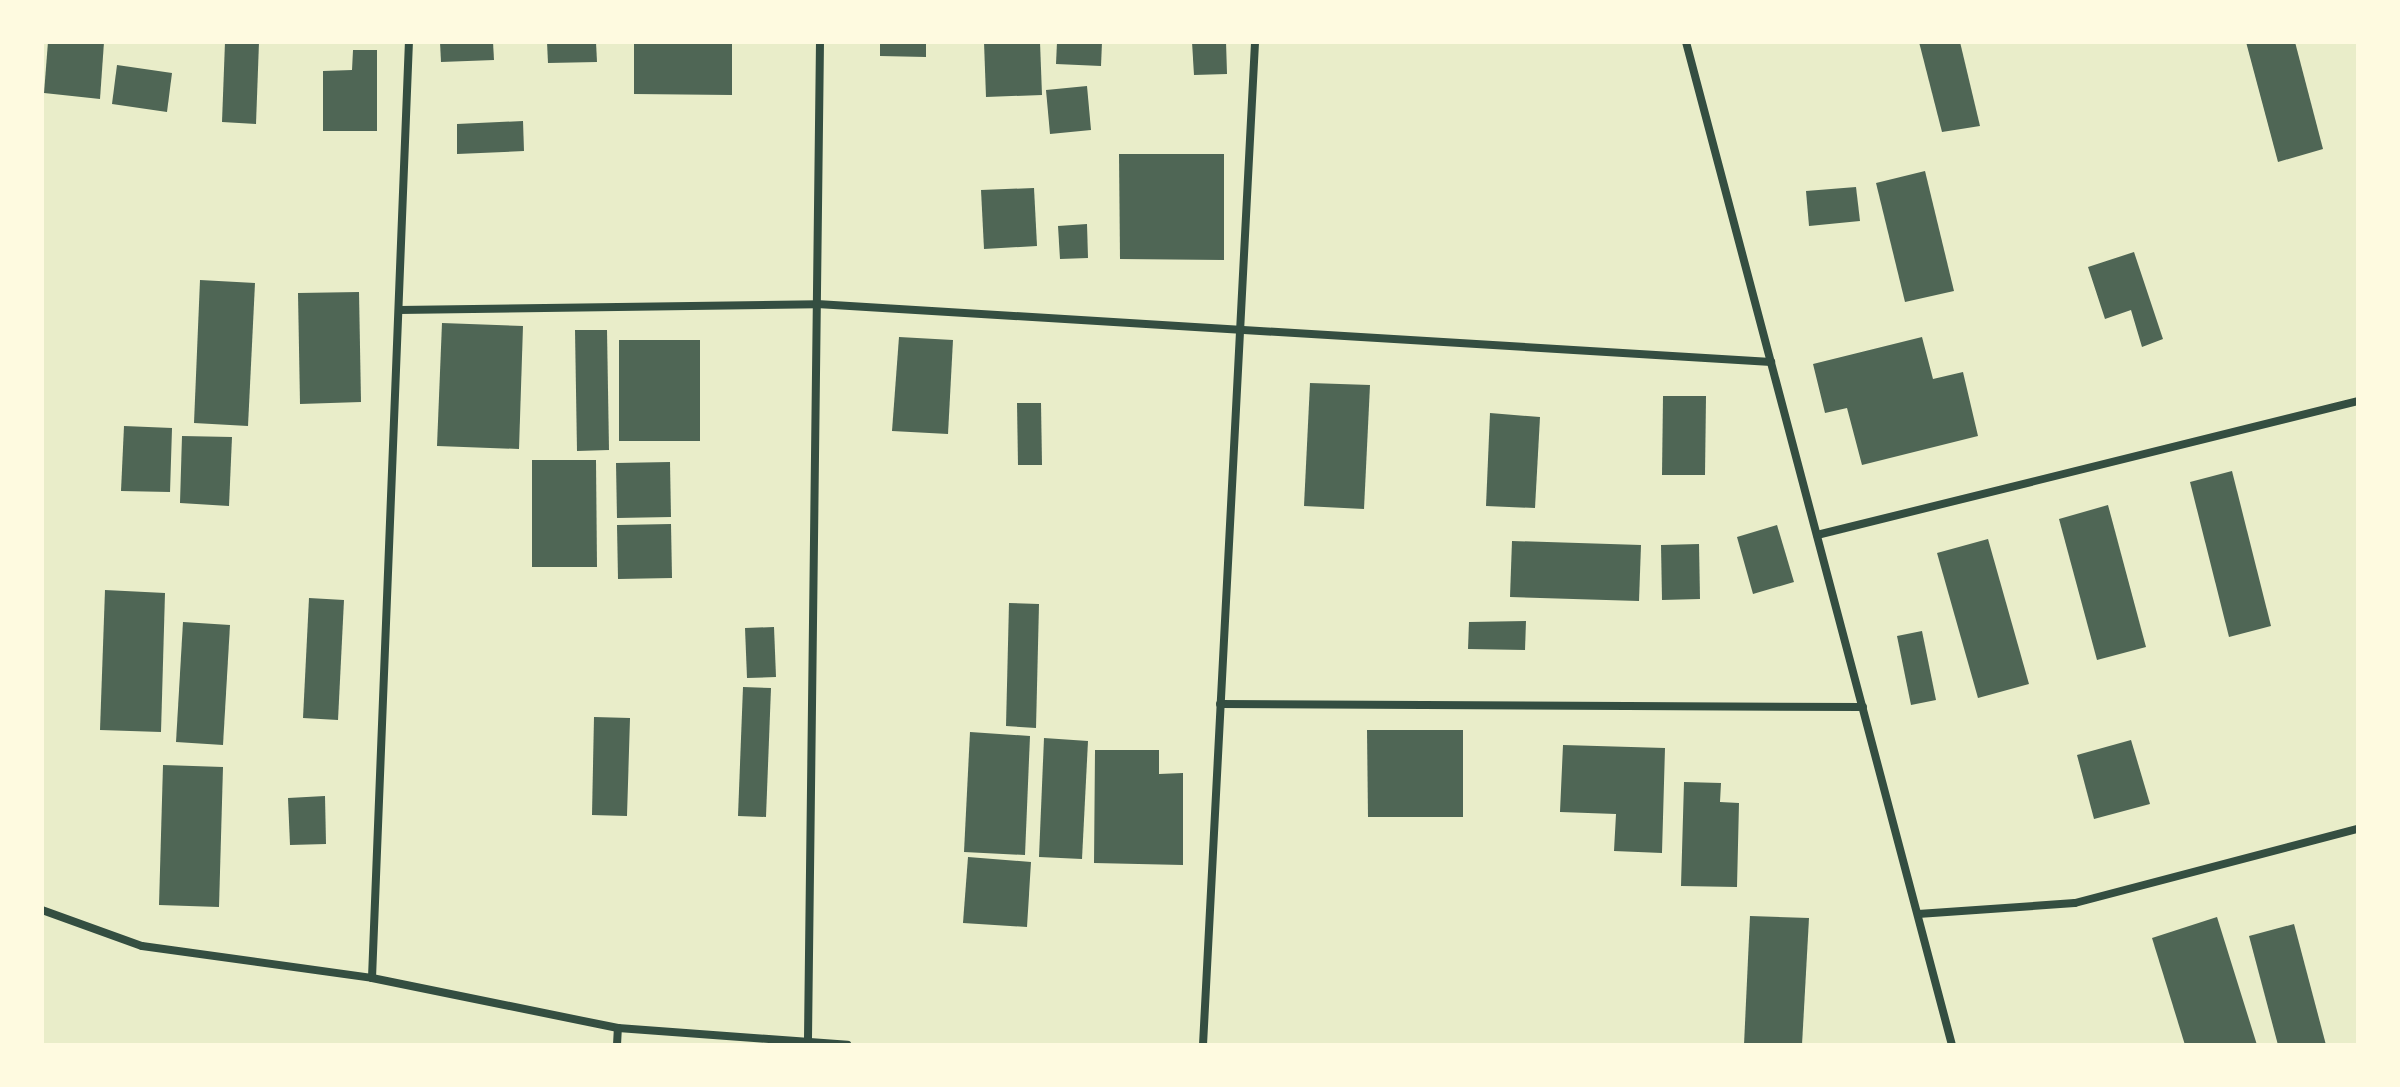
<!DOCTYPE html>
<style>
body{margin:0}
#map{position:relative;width:2400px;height:1087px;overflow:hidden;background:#e9edc9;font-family:"IBM Plex Sans",sans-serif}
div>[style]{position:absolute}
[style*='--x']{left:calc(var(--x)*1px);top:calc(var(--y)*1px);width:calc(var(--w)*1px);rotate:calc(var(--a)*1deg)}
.building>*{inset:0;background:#4f6655}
.minor>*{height:8px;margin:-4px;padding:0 4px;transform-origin:4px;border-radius:4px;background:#344e41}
span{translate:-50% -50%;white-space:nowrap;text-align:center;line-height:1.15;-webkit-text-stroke:6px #fefae0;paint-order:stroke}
.frame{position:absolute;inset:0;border:44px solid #fefae0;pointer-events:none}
</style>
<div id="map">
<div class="building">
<div style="clip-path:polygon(48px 42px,104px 42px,100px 99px,44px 93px)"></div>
<div style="clip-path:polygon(225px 42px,259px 42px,256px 124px,222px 122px)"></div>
<div style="clip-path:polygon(440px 42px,493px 42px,494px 60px,441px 62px)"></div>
<div style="clip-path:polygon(547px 42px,596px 42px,597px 62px,548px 63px)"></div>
<div style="clip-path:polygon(634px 42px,732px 42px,732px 95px,634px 94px)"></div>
<div style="clip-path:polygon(880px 42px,926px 42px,926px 57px,880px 56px)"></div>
<div style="clip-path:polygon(984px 42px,1040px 42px,1042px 95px,986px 97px)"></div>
<div style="clip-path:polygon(1057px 42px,1102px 42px,1101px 66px,1056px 64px)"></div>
<div style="clip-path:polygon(1192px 42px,1226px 42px,1227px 74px,1194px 75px)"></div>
<div style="clip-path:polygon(1919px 42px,1960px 42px,1980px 126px,1942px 132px)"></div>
<div style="clip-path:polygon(2246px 42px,2295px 42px,2323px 149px,2278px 162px)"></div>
<div style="clip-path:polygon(353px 50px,377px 50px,377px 131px,323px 131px,323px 71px,352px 70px)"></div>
<div style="clip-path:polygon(117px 65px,172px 73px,167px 112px,112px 104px)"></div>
<div style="clip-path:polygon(1087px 86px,1091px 130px,1050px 134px,1046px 90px)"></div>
<div style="clip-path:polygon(523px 121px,524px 151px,457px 154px,457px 124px)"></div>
<div style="clip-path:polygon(1119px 154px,1224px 154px,1224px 260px,1120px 259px)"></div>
<div style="clip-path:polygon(1925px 171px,1954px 291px,1905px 302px,1876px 183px)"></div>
<div style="clip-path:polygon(1856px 187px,1860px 221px,1809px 226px,1806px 191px)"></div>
<div style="clip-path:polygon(1034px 188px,1037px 246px,984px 249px,981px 190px)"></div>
<div style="clip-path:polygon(1087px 224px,1088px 258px,1060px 259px,1058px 226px)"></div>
<div style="clip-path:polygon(2134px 252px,2163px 339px,2142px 347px,2131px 310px,2105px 319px,2088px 267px)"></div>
<div style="clip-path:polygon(200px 280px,255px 283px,248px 426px,194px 423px)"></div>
<div style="clip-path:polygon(359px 292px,361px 402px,300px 404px,298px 293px)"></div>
<div style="clip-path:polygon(442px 323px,523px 326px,519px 449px,437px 446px)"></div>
<div style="clip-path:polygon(575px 330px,607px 330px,609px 450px,577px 451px)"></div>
<div style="clip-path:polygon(899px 337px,953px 340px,948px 434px,892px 431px)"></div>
<div style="clip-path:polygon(1922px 337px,1933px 379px,1963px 372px,1978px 436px,1862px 465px,1847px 408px,1825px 413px,1813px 364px)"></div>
<div style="clip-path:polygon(619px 340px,700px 340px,700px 441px,619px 441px)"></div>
<div style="clip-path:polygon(1310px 383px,1370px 385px,1364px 509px,1304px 506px)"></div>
<div style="clip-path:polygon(1663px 396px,1706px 396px,1705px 475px,1662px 475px)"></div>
<div style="clip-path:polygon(1017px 403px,1041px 403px,1042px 465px,1018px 465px)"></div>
<div style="clip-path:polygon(1490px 413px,1540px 417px,1535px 508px,1486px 506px)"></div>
<div style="clip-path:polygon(124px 426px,172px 428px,170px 492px,121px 491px)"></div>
<div style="clip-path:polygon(182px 436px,232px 437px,229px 506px,180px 503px)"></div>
<div style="clip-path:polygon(532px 460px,596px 460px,597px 567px,532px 567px)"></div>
<div style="clip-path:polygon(670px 462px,671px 517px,617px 518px,616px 463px)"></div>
<div style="clip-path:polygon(2232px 471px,2271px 626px,2229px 637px,2190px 482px)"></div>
<div style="clip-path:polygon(2108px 505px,2146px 647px,2097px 660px,2059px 519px)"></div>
<div style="clip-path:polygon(671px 524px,672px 578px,618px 579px,617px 525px)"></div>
<div style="clip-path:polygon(1777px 525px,1794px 582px,1753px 594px,1737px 537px)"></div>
<div style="clip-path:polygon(1988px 539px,2029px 684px,1978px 698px,1937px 553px)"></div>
<div style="clip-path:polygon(1512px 541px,1641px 545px,1639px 601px,1510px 597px)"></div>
<div style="clip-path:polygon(1699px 544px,1700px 599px,1662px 600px,1661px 545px)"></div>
<div style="clip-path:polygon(105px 590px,165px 593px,161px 732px,100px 730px)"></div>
<div style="clip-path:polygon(309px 598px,344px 600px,338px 720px,303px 718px)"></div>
<div style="clip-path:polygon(1009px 603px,1039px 604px,1036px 728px,1006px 726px)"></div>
<div style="clip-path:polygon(1526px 621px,1525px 650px,1468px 649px,1469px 622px)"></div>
<div style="clip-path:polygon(183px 622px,230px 625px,223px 745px,176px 742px)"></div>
<div style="clip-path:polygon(774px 627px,776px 677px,747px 678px,745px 628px)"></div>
<div style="clip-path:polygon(1922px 631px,1936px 700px,1911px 705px,1897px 636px)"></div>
<div style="clip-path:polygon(743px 687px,771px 688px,766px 817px,738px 816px)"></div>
<div style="clip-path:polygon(594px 717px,630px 718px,627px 816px,592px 815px)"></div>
<div style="clip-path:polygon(1367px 730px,1463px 730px,1463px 817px,1368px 817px)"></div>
<div style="clip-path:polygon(970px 732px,1030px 736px,1025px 855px,964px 852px)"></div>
<div style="clip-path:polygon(1044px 738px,1088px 741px,1082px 859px,1039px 857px)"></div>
<div style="clip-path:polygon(2131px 740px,2150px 804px,2094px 819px,2077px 755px)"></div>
<div style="clip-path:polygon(1563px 745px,1665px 748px,1662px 853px,1614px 851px,1616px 814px,1560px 812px)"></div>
<div style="clip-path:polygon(1095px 750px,1159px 750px,1159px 774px,1183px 773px,1183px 865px,1094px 863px)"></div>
<div style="clip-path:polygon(163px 765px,223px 767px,219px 907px,159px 905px)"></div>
<div style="clip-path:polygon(1684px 782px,1721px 783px,1720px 802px,1739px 803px,1737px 887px,1681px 886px)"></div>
<div style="clip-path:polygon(325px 796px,326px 844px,290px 845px,288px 798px)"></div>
<div style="clip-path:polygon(968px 857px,1031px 862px,1027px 927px,963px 923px)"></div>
<div style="clip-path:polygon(1750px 916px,1809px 918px,1802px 1045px,1744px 1045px)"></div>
<div style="clip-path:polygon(2217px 917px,2257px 1045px,2185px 1045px,2152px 938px)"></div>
<div style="clip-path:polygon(2294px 924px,2326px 1045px,2278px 1045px,2249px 936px)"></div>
</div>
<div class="minor">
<div style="--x:1686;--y:42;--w:1038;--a:75.15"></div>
<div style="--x:399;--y:310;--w:418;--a:-0.8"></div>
<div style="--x:817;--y:304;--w:956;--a:3.48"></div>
<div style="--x:1817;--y:535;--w:557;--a:-13.91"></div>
<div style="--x:1220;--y:704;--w:643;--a:0.27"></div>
<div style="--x:42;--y:910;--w:106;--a:19.8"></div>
<div style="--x:142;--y:946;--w:232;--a:7.9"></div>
<div style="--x:372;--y:978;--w:251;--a:11.5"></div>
<div style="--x:618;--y:1028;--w:230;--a:4.2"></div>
<div style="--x:1918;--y:914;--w:157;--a:-4"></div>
<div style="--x:2075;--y:903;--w:293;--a:-14.7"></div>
<div style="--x:372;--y:978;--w:937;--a:-87.74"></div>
<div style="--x:808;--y:1038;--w:996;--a:-89.31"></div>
<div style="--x:617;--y:1045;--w:17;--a:-87"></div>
<div style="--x:1203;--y:1045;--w:1004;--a:-87.03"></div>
</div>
<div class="frame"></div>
</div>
